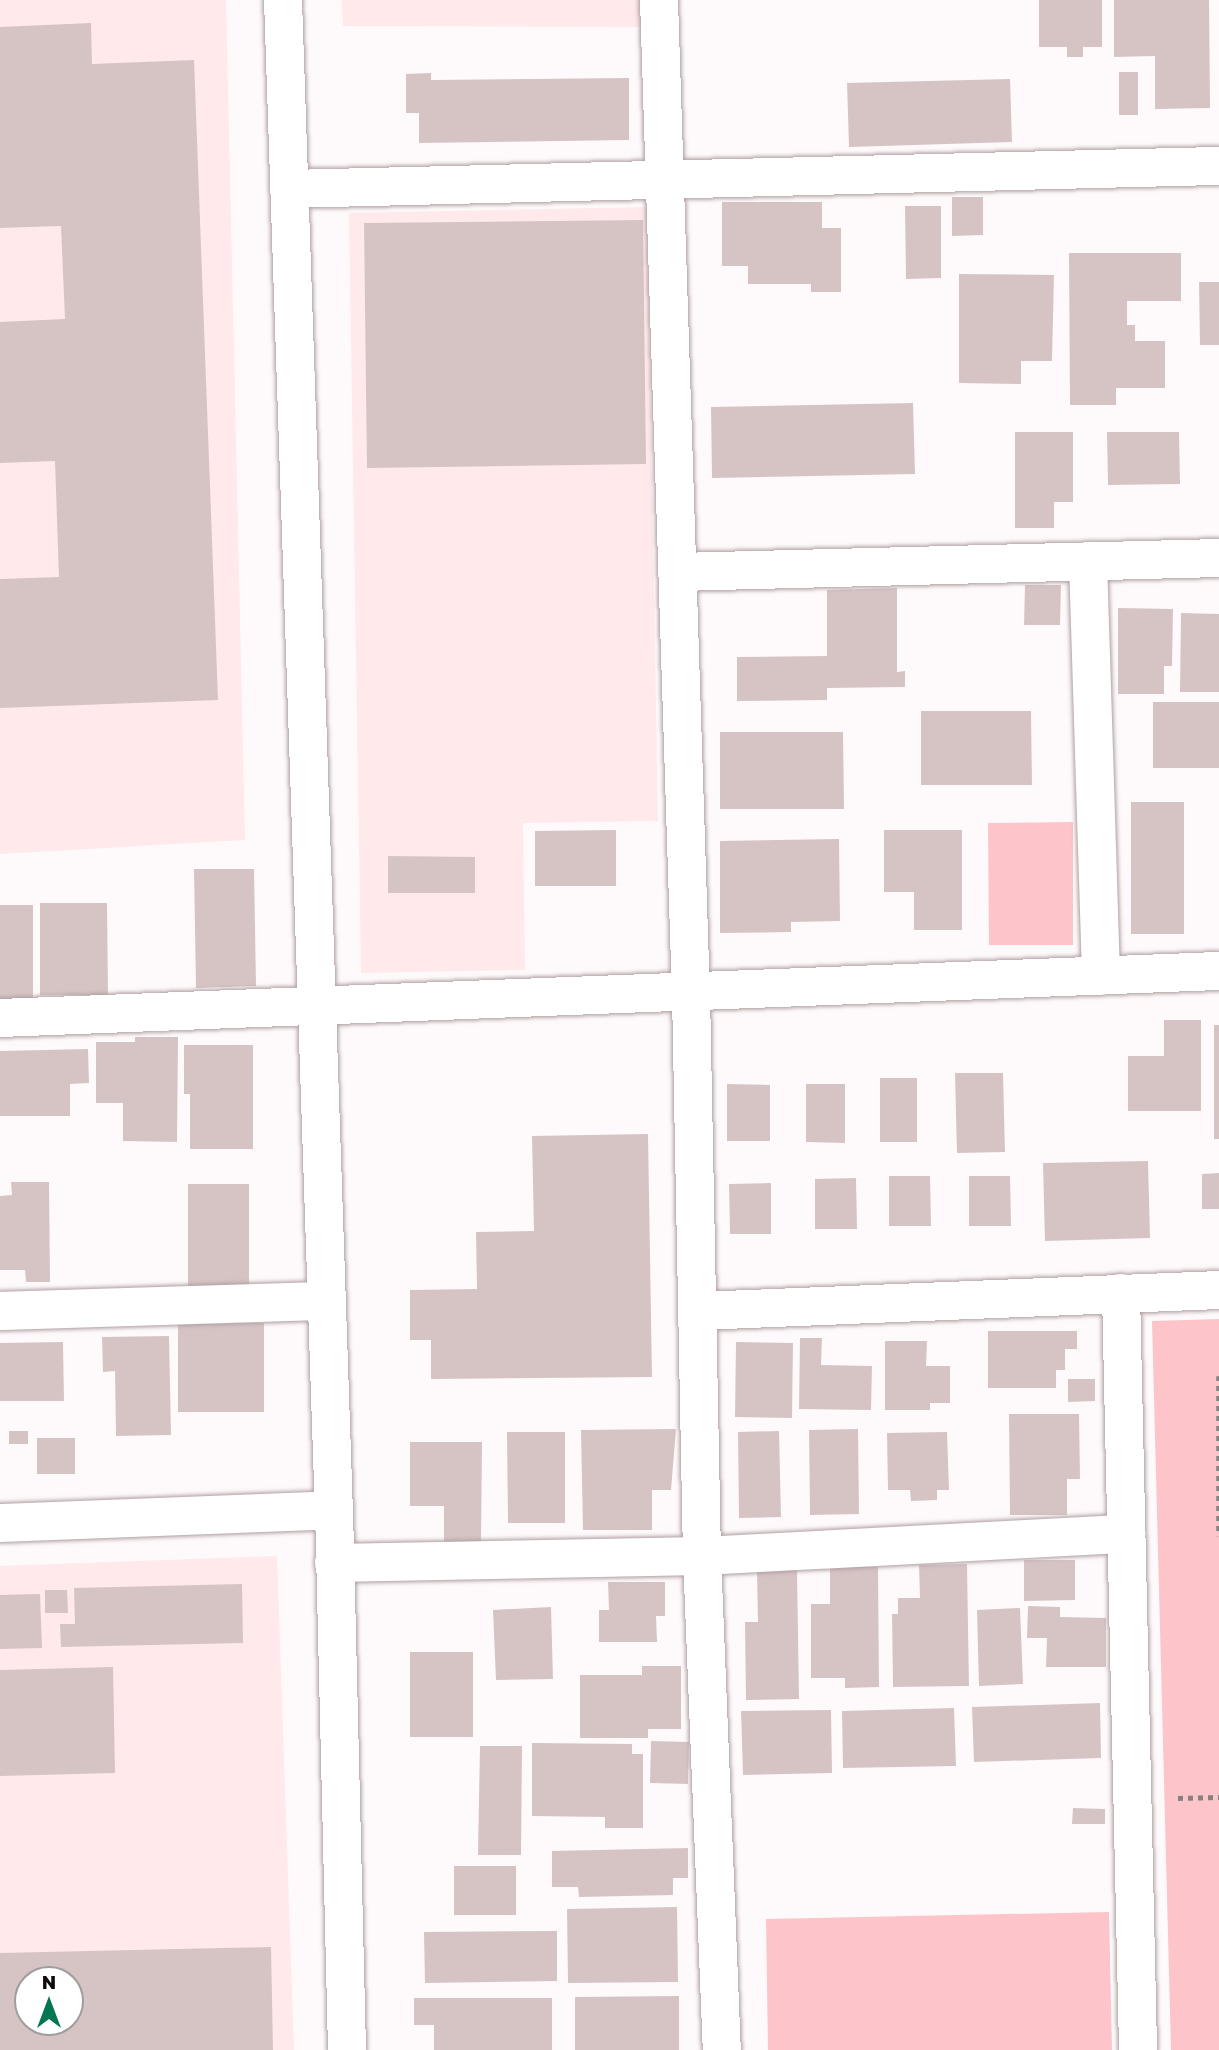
<!DOCTYPE html>
<style>
body{margin:0}
#map{position:relative;width:1219px;height:2050px;overflow:hidden;background:#fefafb;font-family:"Golos Text",sans-serif}
div>[style]{position:absolute}
[style*='--x']{left:calc(var(--x)*1px);top:calc(var(--y)*1px);width:calc(var(--w)*1px);rotate:calc(var(--a)*1deg)}
.built>*{inset:0;background:#ffe9ea}
.green>*{inset:0;background:#fdc4c9}
.building>*{inset:0;background:#d6c4c5}
.path>*{height:4.5px;margin-top:-2.25px;transform-origin:0;background:repeating-linear-gradient(90deg,#858181 0 5px,transparent 0 10px)}
.roads{filter:drop-shadow(0 0 2px #b09fa1) drop-shadow(0 0 2px #b09fa1)}
.street>*{height:38px;margin:-19px;padding:0 19px;transform-origin:19px;border-radius:19px;background:#fff}
.secondary>*{height:38px;margin:-19px;padding:0 19px;transform-origin:19px;border-radius:19px;background:#fff}
span{translate:-50% -50%;white-space:nowrap;text-align:center;line-height:1.15;-webkit-text-stroke:5px #fff;paint-order:stroke}
.north{position:absolute;left:14px;top:1966px;width:70px;height:70px;box-sizing:border-box;background:#fff;border:2px solid #9f9d9d;border-radius:50%;rotate:0deg;font-size:19px;font-weight:700;line-height:28px;text-align:center;color:#0f0a0a}
.north::after{content:'';display:block;margin:auto;width:24px;height:32px;background:#007652;clip-path:polygon(50% 0,100% 100%,50% 72%,0 100%)}
</style>
<div id="map">
<div class="built">
<div style="clip-path:polygon(0 0,226px 0,245px 840px,0 854px)"></div>
<div style="clip-path:polygon(342px 0,642px 0,643px 27px,343px 26px)"></div>
<div style="clip-path:polygon(647px 207px,658px 821px,523px 823px,525px 970px,361px 973px,349px 213px)"></div>
<div style="clip-path:polygon(evenodd,277px 1556px,294px 2050px,0 2050px,0 1566px,277px 1556px,28px 1980px,70px 1980px,70px 2022px,28px 2022px,28px 1980px)"></div>
</div>
<div class="green">
<div style="clip-path:polygon(1073px 822px,1073px 945px,989px 945px,988px 823px)"></div>
<div style="clip-path:polygon(1219px 1319px,1219px 2050px,1171px 2050px,1152px 1321px)"></div>
<div style="clip-path:polygon(1109px 1912px,1112px 2050px,768px 2050px,766px 1919px)"></div>
</div>
<div class="building">
<div style="clip-path:polygon(1039px 0,1102px 0,1102px 47px,1083px 47px,1083px 57px,1067px 57px,1067px 47px,1039px 47px)"></div>
<div style="clip-path:polygon(1114px 0,1209px 0,1210px 108px,1155px 109px,1155px 56px,1114px 57px)"></div>
<div style="clip-path:polygon(91px 23px,92px 64px,194px 60px,218px 700px,0 708px,0 579px,59px 577px,55px 461px,0 463px,0 322px,65px 319px,61px 226px,0 228px,0 27px)"></div>
<div style="clip-path:polygon(1119px 72px,1138px 72px,1138px 115px,1119px 115px)"></div>
<div style="clip-path:polygon(431px 73px,431px 80px,629px 78px,629px 140px,419px 143px,419px 113px,406px 113px,406px 74px)"></div>
<div style="clip-path:polygon(1010px 79px,1012px 142px,849px 147px,847px 83px)"></div>
<div style="clip-path:polygon(952px 197px,983px 197px,983px 235px,952px 236px)"></div>
<div style="clip-path:polygon(722px 202px,822px 202px,822px 228px,841px 228px,841px 292px,811px 292px,811px 284px,748px 284px,748px 266px,722px 266px)"></div>
<div style="clip-path:polygon(905px 206px,941px 206px,941px 278px,906px 279px)"></div>
<div style="clip-path:polygon(643px 220px,646px 464px,367px 468px,364px 223px)"></div>
<div style="clip-path:polygon(1069px 253px,1181px 253px,1181px 301px,1127px 301px,1127px 325px,1135px 325px,1135px 341px,1165px 341px,1165px 388px,1116px 388px,1116px 405px,1070px 405px)"></div>
<div style="clip-path:polygon(959px 274px,1054px 275px,1052px 361px,1021px 361px,1021px 384px,959px 383px)"></div>
<div style="clip-path:polygon(1199px 282px,1219px 282px,1219px 345px,1200px 345px)"></div>
<div style="clip-path:polygon(913px 403px,915px 474px,712px 478px,711px 407px)"></div>
<div style="clip-path:polygon(1015px 432px,1073px 432px,1073px 502px,1054px 502px,1054px 528px,1015px 528px)"></div>
<div style="clip-path:polygon(1107px 432px,1179px 432px,1180px 484px,1108px 485px)"></div>
<div style="clip-path:polygon(1025px 585px,1061px 585px,1060px 625px,1024px 625px)"></div>
<div style="clip-path:polygon(897px 588px,897px 672px,905px 671px,905px 687px,827px 688px,827px 700px,737px 701px,737px 657px,827px 656px,827px 590px)"></div>
<div style="clip-path:polygon(1118px 608px,1173px 609px,1172px 666px,1164px 666px,1164px 694px,1118px 694px)"></div>
<div style="clip-path:polygon(1181px 613px,1219px 614px,1219px 692px,1180px 692px)"></div>
<div style="clip-path:polygon(1153px 702px,1219px 702px,1219px 768px,1153px 768px)"></div>
<div style="clip-path:polygon(921px 711px,1031px 711px,1032px 785px,921px 785px)"></div>
<div style="clip-path:polygon(720px 732px,843px 732px,844px 809px,720px 809px)"></div>
<div style="clip-path:polygon(1131px 802px,1184px 802px,1184px 934px,1131px 934px)"></div>
<div style="clip-path:polygon(616px 830px,616px 886px,535px 886px,535px 831px)"></div>
<div style="clip-path:polygon(884px 830px,962px 830px,962px 930px,914px 930px,914px 892px,884px 892px)"></div>
<div style="clip-path:polygon(839px 839px,840px 921px,791px 922px,791px 932px,720px 933px,720px 841px)"></div>
<div style="clip-path:polygon(388px 856px,475px 857px,475px 893px,388px 893px)"></div>
<div style="clip-path:polygon(194px 869px,254px 869px,256px 986px,196px 988px)"></div>
<div style="clip-path:polygon(40px 903px,107px 903px,108px 995px,40px 995px)"></div>
<div style="clip-path:polygon(0 905px,33px 905px,33px 1000px,0 1000px)"></div>
<div style="clip-path:polygon(1164px 1020px,1201px 1020px,1201px 1111px,1128px 1111px,1128px 1056px,1164px 1056px)"></div>
<div style="clip-path:polygon(1214px 1025px,1219px 1025px,1219px 1139px,1214px 1139px)"></div>
<div style="clip-path:polygon(135px 1037px,178px 1037px,177px 1142px,123px 1141px,123px 1103px,96px 1103px,96px 1042px,135px 1042px)"></div>
<div style="clip-path:polygon(184px 1045px,253px 1045px,253px 1149px,190px 1149px,190px 1094px,184px 1094px)"></div>
<div style="clip-path:polygon(88px 1049px,89px 1083px,70px 1084px,70px 1116px,0 1116px,0 1051px)"></div>
<div style="clip-path:polygon(955px 1073px,1003px 1073px,1005px 1152px,957px 1153px)"></div>
<div style="clip-path:polygon(880px 1078px,917px 1078px,917px 1142px,880px 1142px)"></div>
<div style="clip-path:polygon(727px 1084px,770px 1085px,770px 1141px,727px 1141px)"></div>
<div style="clip-path:polygon(806px 1084px,845px 1084px,845px 1143px,806px 1142px)"></div>
<div style="clip-path:polygon(648px 1134px,652px 1377px,431px 1379px,431px 1340px,410px 1340px,410px 1290px,477px 1289px,476px 1232px,534px 1231px,532px 1136px)"></div>
<div style="clip-path:polygon(1148px 1161px,1150px 1238px,1045px 1241px,1043px 1163px)"></div>
<div style="clip-path:polygon(1219px 1173px,1219px 1209px,1202px 1209px,1202px 1174px)"></div>
<div style="clip-path:polygon(889px 1176px,930px 1176px,931px 1226px,889px 1226px)"></div>
<div style="clip-path:polygon(969px 1176px,1010px 1176px,1011px 1226px,969px 1226px)"></div>
<div style="clip-path:polygon(856px 1178px,857px 1229px,815px 1229px,815px 1179px)"></div>
<div style="clip-path:polygon(11px 1182px,49px 1182px,50px 1282px,26px 1282px,25px 1270px,0 1270px,0 1196px,12px 1195px)"></div>
<div style="clip-path:polygon(771px 1183px,771px 1234px,730px 1234px,729px 1184px)"></div>
<div style="clip-path:polygon(188px 1184px,249px 1184px,249px 1286px,188px 1286px)"></div>
<div style="clip-path:polygon(264px 1323px,264px 1412px,178px 1412px,178px 1324px)"></div>
<div style="clip-path:polygon(988px 1331px,1077px 1331px,1077px 1349px,1065px 1349px,1065px 1370px,1056px 1370px,1056px 1388px,988px 1388px)"></div>
<div style="clip-path:polygon(169px 1336px,171px 1435px,116px 1436px,115px 1371px,103px 1372px,102px 1337px)"></div>
<div style="clip-path:polygon(800px 1338px,822px 1338px,821px 1365px,872px 1366px,871px 1410px,799px 1409px)"></div>
<div style="clip-path:polygon(885px 1341px,927px 1341px,926px 1366px,950px 1366px,950px 1403px,930px 1403px,930px 1410px,885px 1410px)"></div>
<div style="clip-path:polygon(63px 1342px,64px 1401px,0 1401px,0 1343px)"></div>
<div style="clip-path:polygon(736px 1342px,793px 1343px,792px 1418px,735px 1417px)"></div>
<div style="clip-path:polygon(1068px 1379px,1095px 1379px,1095px 1401px,1068px 1402px)"></div>
<div style="clip-path:polygon(1009px 1414px,1079px 1414px,1080px 1479px,1067px 1479px,1067px 1515px,1010px 1515px)"></div>
<div style="clip-path:polygon(676px 1429px,671px 1490px,652px 1490px,652px 1530px,583px 1530px,581px 1430px)"></div>
<div style="clip-path:polygon(858px 1429px,859px 1514px,810px 1515px,809px 1430px)"></div>
<div style="clip-path:polygon(9px 1431px,28px 1431px,28px 1444px,9px 1444px)"></div>
<div style="clip-path:polygon(779px 1431px,781px 1517px,739px 1518px,738px 1432px)"></div>
<div style="clip-path:polygon(507px 1432px,565px 1432px,565px 1523px,508px 1523px)"></div>
<div style="clip-path:polygon(947px 1432px,949px 1490px,937px 1490px,937px 1500px,911px 1501px,910px 1490px,888px 1490px,887px 1433px)"></div>
<div style="clip-path:polygon(37px 1438px,75px 1438px,75px 1474px,37px 1474px)"></div>
<div style="clip-path:polygon(410px 1442px,482px 1442px,481px 1542px,444px 1542px,444px 1506px,410px 1506px)"></div>
<div style="clip-path:polygon(1024px 1560px,1075px 1560px,1075px 1600px,1024px 1601px)"></div>
<div style="clip-path:polygon(967px 1564px,969px 1686px,893px 1687px,892px 1614px,898px 1614px,898px 1598px,920px 1598px,919px 1565px)"></div>
<div style="clip-path:polygon(830px 1567px,878px 1567px,879px 1687px,845px 1688px,845px 1678px,811px 1678px,811px 1604px,830px 1604px)"></div>
<div style="clip-path:polygon(757px 1570px,797px 1570px,799px 1699px,746px 1700px,745px 1622px,758px 1622px)"></div>
<div style="clip-path:polygon(608px 1582px,665px 1582px,665px 1616px,656px 1616px,657px 1642px,599px 1642px,599px 1610px,609px 1610px)"></div>
<div style="clip-path:polygon(242px 1584px,243px 1643px,61px 1647px,60px 1624px,75px 1624px,74px 1588px)"></div>
<div style="clip-path:polygon(45px 1590px,67px 1590px,68px 1613px,45px 1613px)"></div>
<div style="clip-path:polygon(40px 1594px,42px 1648px,0 1649px,0 1595px)"></div>
<div style="clip-path:polygon(1028px 1606px,1060px 1607px,1060px 1617px,1106px 1618px,1106px 1667px,1046px 1667px,1047px 1638px,1027px 1638px)"></div>
<div style="clip-path:polygon(551px 1607px,553px 1679px,496px 1680px,493px 1610px)"></div>
<div style="clip-path:polygon(1020px 1608px,1023px 1684px,979px 1686px,977px 1610px)"></div>
<div style="clip-path:polygon(410px 1652px,473px 1652px,473px 1737px,410px 1737px)"></div>
<div style="clip-path:polygon(642px 1666px,681px 1666px,681px 1729px,648px 1729px,648px 1738px,580px 1738px,580px 1675px,642px 1675px)"></div>
<div style="clip-path:polygon(113px 1667px,115px 1773px,0 1776px,0 1670px)"></div>
<div style="clip-path:polygon(1100px 1703px,1101px 1758px,974px 1762px,972px 1707px)"></div>
<div style="clip-path:polygon(954px 1708px,956px 1766px,843px 1768px,842px 1711px)"></div>
<div style="clip-path:polygon(831px 1710px,832px 1773px,743px 1775px,741px 1711px)"></div>
<div style="clip-path:polygon(651px 1741px,689px 1742px,688px 1784px,650px 1783px)"></div>
<div style="clip-path:polygon(532px 1743px,632px 1744px,632px 1754px,643px 1754px,643px 1828px,605px 1828px,605px 1817px,532px 1816px)"></div>
<div style="clip-path:polygon(480px 1746px,522px 1746px,521px 1855px,478px 1855px)"></div>
<div style="clip-path:polygon(1073px 1808px,1105px 1809px,1105px 1824px,1072px 1824px)"></div>
<div style="clip-path:polygon(688px 1848px,688px 1878px,673px 1878px,673px 1895px,579px 1897px,578px 1887px,552px 1887px,552px 1851px)"></div>
<div style="clip-path:polygon(454px 1866px,516px 1866px,516px 1915px,454px 1915px)"></div>
<div style="clip-path:polygon(677px 1907px,678px 1982px,568px 1983px,567px 1909px)"></div>
<div style="clip-path:polygon(557px 1931px,557px 1981px,425px 1983px,424px 1932px)"></div>
<div style="clip-path:polygon(evenodd,271px 1947px,273px 2050px,0 2050px,0 1953px,271px 1947px,28px 1980px,70px 1980px,70px 2022px,28px 2022px,28px 1980px)"></div>
<div style="clip-path:polygon(679px 1996px,679px 2050px,575px 2050px,575px 1997px)"></div>
<div style="clip-path:polygon(414px 1998px,552px 1998px,552px 2050px,434px 2050px,434px 2025px,414px 2025px)"></div>
</div>
<div class="path">
<div style="--x:1219;--y:1376;--w:160;--a:90"></div>
<div style="--x:1178;--y:1798;--w:41;--a:-1.4"></div>
</div>
<div class="roads">
<div class="street">
<div style="--x:659;--y:0;--w:995;--a:88.16"></div>
<div style="--x:691;--y:994;--w:562;--a:88.88"></div>
<div style="--x:702;--y:1556;--w:494;--a:87.7"></div>
<div style="--x:289;--y:189;--w:930;--a:-1.42"></div>
<div style="--x:1088;--y:561;--w:415;--a:88.2"></div>
<div style="--x:678;--y:572;--w:541;--a:-1.48"></div>
<div style="--x:0;--y:1018;--w:1220;--a:-2.21"></div>
<div style="--x:1121;--y:1293;--w:757;--a:88.71"></div>
<div style="--x:0;--y:1311;--w:326;--a:-1.8"></div>
<div style="--x:699;--y:1311;--w:520;--a:-2.31"></div>
<div style="--x:334;--y:1563;--w:368;--a:-1.1"></div>
<div style="--x:702;--y:1556;--w:425;--a:-3"></div>
</div>
<div class="secondary">
<div style="--x:283;--y:0;--w:1511;--a:88.07"></div>
<div style="--x:334;--y:1510;--w:540;--a:88.62"></div>
<div style="--x:0;--y:1523;--w:334;--a:-2.2"></div>
</div>
</div>
<div class="north">N</div>
</div>
